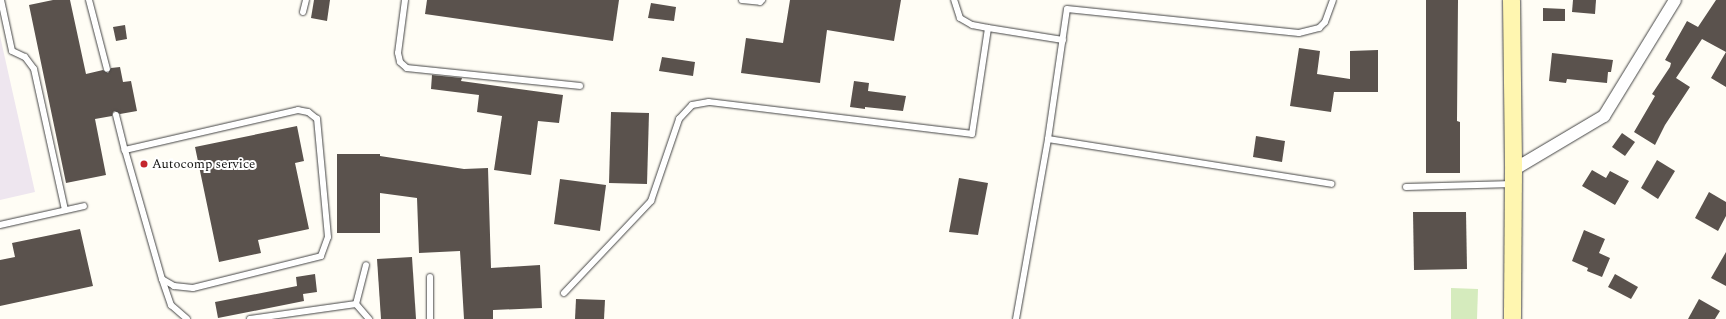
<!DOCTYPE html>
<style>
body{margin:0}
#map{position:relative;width:1726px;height:319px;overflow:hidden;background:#fffdf5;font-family:Spectral,serif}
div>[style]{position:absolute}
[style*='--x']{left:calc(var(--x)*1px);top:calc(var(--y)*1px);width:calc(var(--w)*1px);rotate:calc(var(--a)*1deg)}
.industrial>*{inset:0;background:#eee6ef}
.green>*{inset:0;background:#d5ebbd}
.building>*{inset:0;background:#5a524d}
.roads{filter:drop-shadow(0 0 1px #444) drop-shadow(0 0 1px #444)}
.lane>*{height:6px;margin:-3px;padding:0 3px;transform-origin:3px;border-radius:3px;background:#fff}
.street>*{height:12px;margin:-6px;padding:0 6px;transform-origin:6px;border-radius:6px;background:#fff}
.secondary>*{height:17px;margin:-8.5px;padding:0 8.5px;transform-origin:8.5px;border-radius:8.5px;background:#fff6b0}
.dots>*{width:11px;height:11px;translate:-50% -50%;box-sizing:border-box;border:2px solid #fff;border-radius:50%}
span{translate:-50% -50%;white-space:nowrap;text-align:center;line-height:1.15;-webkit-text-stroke:4px #fff;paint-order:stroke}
.poi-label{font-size:13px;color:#111}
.left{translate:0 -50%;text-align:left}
</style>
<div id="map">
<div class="industrial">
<div style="clip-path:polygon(0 36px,35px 192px,0 200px)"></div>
</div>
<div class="green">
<div style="clip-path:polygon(1451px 288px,1478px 289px,1477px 319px,1451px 319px)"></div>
</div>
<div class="building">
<div style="clip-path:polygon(53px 0,70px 0,86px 74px,103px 70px,108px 73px,111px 68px,120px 67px,123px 82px,131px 81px,137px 111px,120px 114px,115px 111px,113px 112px,112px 116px,95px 119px,106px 175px,66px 183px,29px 5px)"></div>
<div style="clip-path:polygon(314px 0,330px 0,327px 21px,311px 18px)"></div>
<div style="clip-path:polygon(427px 0,619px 0,613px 41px,425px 14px)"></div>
<div style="clip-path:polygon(790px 0,901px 0,894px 41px,827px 30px,820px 83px,741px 73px,746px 38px,783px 43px)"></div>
<div style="clip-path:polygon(1426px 0,1458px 0,1457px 121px,1460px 122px,1460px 173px,1426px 173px)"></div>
<div style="clip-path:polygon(1573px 0,1596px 0,1595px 14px,1572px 12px)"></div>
<div style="clip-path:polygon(1716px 0,1726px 0,1726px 87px,1711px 78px,1726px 52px,1702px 39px,1676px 78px,1690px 87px,1665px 125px,1655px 145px,1634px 132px,1655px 96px,1652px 94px,1670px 67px,1671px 63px,1665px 60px,1687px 21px,1698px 27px)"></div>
<div style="clip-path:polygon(651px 3px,676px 7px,674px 21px,648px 18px)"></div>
<div style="clip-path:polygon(1543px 8px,1565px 9px,1565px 21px,1543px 21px)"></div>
<div style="clip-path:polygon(125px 25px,127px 39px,116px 41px,113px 27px)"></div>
<div style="clip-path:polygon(1299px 48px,1320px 51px,1317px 74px,1350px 79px,1350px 51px,1378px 50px,1378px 92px,1334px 92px,1331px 112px,1290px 106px)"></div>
<div style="clip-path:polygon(1552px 53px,1613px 60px,1611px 72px,1608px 72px,1607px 83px,1567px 79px,1566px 83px,1549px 81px)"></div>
<div style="clip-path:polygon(662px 57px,695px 62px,693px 76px,659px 71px)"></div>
<div style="clip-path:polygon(432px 75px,462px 78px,461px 81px,563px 95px,559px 123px,538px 121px,531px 175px,494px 170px,502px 116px,477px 112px,479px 95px,431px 89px)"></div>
<div style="clip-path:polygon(854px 81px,869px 83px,868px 91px,906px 96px,903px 111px,865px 107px,865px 109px,850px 107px)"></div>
<div style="clip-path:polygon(611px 112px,649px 113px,647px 184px,609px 183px)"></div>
<div style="clip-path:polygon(297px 126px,304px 161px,295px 163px,309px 229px,258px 240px,261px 253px,219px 262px,195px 147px)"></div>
<div style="clip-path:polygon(1622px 133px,1635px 142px,1625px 156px,1612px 147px)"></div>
<div style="clip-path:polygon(1256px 136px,1285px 141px,1282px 162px,1253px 157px)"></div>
<div style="clip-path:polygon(337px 154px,380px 154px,380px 156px,464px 169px,488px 168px,491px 268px,540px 265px,542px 308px,493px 310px,493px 319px,464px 319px,460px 251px,419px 253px,417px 198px,380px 193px,380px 233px,337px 233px)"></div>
<div style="clip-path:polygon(1657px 160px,1675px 171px,1658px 199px,1641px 188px)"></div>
<div style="clip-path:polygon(1592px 170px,1606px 178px,1610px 171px,1629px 181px,1615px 205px,1582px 186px)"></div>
<div style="clip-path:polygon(959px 178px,988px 183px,978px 235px,949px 232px)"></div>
<div style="clip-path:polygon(560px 179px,606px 185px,600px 231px,554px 224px)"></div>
<div style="clip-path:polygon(1709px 192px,1726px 202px,1726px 216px,1718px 231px,1695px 218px)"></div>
<div style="clip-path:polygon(1413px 212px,1466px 212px,1467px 269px,1414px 270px)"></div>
<div style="clip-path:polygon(80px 229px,93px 286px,0 306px,0 260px,15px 257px,12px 243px)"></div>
<div style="clip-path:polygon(1584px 230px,1605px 239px,1599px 253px,1610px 258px,1602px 277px,1587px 271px,1588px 268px,1572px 261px)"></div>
<div style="clip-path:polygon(1726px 252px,1726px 286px,1711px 278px)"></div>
<div style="clip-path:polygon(412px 257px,416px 319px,381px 319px,377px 259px)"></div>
<div style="clip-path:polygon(315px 274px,317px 292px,303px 294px,304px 301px,218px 318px,215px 302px,297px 286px,296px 277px)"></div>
<div style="clip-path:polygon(1615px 274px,1638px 287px,1631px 299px,1608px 287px)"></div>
<div style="clip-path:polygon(576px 299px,605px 300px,604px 319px,575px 319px)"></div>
<div style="clip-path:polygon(1699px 299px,1720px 311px,1715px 319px,1688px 319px)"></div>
</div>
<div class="roads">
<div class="lane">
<div style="--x:1;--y:0;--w:52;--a:77.8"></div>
<div style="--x:12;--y:51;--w:14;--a:25"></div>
<div style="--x:25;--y:57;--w:15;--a:53"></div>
<div style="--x:34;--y:69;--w:144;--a:77.6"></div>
<div style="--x:89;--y:0;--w:71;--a:75.4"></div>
<div style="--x:405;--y:0;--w:53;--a:97.5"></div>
<div style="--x:398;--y:53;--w:9;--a:77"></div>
<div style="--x:400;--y:62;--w:9;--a:41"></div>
<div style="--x:407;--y:68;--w:174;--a:5.9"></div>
<div style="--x:742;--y:0;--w:18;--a:6"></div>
<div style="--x:760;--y:2;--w:3;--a:-45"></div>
<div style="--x:303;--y:12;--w:12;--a:-76"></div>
<div style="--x:988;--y:28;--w:76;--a:9.1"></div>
<div style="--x:116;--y:115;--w:36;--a:76"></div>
<div style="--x:125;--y:150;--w:134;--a:74"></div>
<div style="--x:162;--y:279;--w:14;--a:30"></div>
<div style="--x:174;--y:286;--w:19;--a:6"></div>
<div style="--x:193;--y:288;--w:132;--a:-14"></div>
<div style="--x:321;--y:256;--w:20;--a:-70"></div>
<div style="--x:328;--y:237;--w:119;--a:-95.3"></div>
<div style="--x:317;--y:119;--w:11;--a:-142"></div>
<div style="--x:308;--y:112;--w:10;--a:-169"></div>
<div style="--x:298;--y:110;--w:178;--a:167"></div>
<div style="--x:1048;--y:139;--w:287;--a:9"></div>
<div style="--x:1406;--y:187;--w:107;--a:-1.6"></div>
<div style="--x:0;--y:225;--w:86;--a:-12.7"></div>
<div style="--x:162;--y:279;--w:28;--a:71"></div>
<div style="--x:171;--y:305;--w:21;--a:41"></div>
<div style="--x:564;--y:293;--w:127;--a:-46.6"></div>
<div style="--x:651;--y:201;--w:87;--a:-71.1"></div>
<div style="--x:679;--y:119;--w:19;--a:-47"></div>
<div style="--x:692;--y:105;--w:17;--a:-10"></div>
<div style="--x:709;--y:102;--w:265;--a:6.9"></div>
<div style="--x:972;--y:134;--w:107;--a:-81.4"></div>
<div style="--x:988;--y:28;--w:16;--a:-169"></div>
<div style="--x:972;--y:25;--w:14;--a:-150"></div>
<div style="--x:960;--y:18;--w:19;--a:-108"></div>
<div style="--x:356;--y:304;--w:20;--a:49"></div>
<div style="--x:250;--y:319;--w:107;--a:-8.1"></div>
<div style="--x:356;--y:304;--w:40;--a:-75.6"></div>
<div style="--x:430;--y:319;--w:42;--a:-90"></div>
<div style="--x:1016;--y:319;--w:183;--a:-79.9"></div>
<div style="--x:1048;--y:139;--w:131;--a:-81.7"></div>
<div style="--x:1067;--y:9;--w:233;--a:5.9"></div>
<div style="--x:1299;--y:33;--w:21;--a:-14"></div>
<div style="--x:1319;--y:28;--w:8;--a:-45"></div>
<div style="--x:1325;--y:22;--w:23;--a:-70"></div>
</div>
<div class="street">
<div style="--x:1513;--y:170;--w:106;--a:-30.7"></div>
<div style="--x:1604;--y:116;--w:136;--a:-58.5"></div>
</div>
<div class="secondary">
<div style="--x:1511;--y:0;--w:170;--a:89.3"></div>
<div style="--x:1513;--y:170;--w:149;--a:90.4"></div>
</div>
</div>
<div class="dots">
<div style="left:144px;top:164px;background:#c4262e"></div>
</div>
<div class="poi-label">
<span class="left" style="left:152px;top:164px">Autocomp service</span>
</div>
</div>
